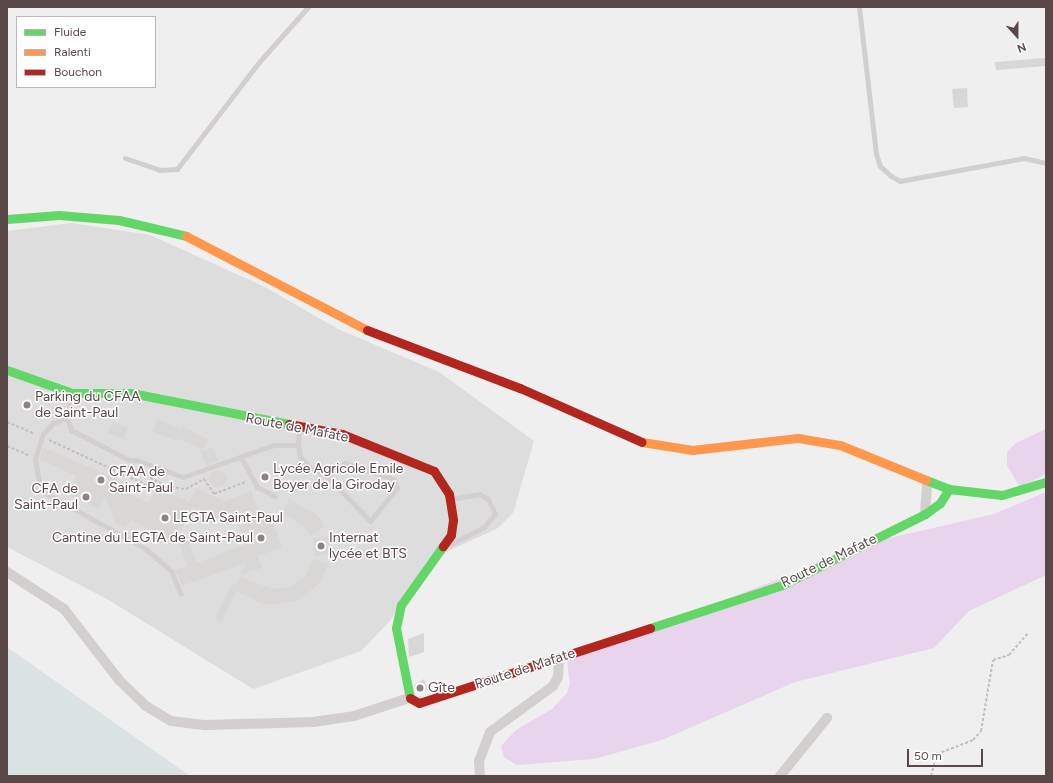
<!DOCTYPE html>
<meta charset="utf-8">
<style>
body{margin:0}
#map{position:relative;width:1053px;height:783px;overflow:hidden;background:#eeefee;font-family:Figtree,sans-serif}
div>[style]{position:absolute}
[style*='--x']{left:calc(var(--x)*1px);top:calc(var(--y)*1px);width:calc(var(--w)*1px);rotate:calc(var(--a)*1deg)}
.education>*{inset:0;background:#dedddd}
.green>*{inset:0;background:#e8d4ed}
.sand>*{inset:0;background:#dae2e3}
.building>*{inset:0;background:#d9d7d6}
.round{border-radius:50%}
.path>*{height:2px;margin-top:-1px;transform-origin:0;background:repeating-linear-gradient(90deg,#c8bbc5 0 3px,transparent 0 5px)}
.lane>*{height:5px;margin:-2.5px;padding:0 2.5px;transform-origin:2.5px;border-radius:2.5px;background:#d4cfcf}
.street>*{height:10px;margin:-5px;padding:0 5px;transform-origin:5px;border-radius:5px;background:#d4cfcf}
.fast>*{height:9px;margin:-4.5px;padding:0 4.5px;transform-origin:4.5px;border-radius:4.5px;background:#63d668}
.slow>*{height:9px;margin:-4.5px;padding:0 4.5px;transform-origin:4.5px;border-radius:4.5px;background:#ff974d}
.jam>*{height:9px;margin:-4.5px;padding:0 4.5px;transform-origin:4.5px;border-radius:4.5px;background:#b3261e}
.dots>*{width:11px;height:11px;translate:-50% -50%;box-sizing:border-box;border:2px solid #fff;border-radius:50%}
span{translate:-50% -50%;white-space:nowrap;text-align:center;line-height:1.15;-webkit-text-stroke:3px #fff;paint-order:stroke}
.poi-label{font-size:14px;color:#5a4748}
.left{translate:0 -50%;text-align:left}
.right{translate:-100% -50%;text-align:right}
.street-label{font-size:14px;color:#5a4748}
.frame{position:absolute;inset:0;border:8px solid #5a4748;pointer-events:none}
.legend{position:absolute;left:16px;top:16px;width:140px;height:72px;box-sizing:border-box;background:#fff;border:1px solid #bdb5b6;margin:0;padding:5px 7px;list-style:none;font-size:12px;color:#5a4748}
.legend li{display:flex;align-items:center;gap:8px;height:20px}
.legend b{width:20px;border:1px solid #bdb5b6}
.north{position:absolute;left:997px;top:16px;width:40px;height:40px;-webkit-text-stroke:3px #fff;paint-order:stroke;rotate:159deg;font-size:11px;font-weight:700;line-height:16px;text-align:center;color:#5a4748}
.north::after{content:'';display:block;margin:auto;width:14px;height:18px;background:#5a4748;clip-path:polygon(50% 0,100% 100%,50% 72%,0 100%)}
.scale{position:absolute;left:907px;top:749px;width:76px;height:18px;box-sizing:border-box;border:2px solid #5a4748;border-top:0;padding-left:5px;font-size:12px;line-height:14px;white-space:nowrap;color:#5a4748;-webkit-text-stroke:3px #fff;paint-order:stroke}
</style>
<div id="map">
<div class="education">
<div style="clip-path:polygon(72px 223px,150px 235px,263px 286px,338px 329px,439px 372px,534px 441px,513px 513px,498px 528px,427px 561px,390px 621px,361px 651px,253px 689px,107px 599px,7px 547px,7px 231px)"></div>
</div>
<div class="green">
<div style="clip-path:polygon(1046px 429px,1046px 474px,1020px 487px,1007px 465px,1007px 452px,1016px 443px)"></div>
<div style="clip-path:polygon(1046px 492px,1046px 575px,969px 611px,934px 648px,795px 682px,662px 740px,594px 759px,517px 765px,504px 757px,501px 746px,516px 730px,552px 709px,567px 693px,570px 684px,567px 660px,881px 540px,994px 514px)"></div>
</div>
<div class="sand">
<div style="clip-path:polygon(7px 647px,190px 776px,7px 776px)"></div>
</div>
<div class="building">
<div style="clip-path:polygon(1046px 58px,1046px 66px,996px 70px,995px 62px)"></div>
<div style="clip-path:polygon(967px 88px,968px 107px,954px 108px,952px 89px)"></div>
<div style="clip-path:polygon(157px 419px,182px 430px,184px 427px,208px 439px,202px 450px,178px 438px,177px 441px,152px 431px)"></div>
<div style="clip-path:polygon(113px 422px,128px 428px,123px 439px,108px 433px)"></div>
<div style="clip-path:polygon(43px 447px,130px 485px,127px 493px,149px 503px,156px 487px,189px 502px,197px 488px,224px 501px,251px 491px,257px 507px,270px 514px,282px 547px,258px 556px,262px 568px,241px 574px,246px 563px,182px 586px,175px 570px,187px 566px,179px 543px,188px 539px,197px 563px,246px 544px,234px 516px,220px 516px,218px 519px,192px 508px,179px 535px,168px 539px,131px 520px,126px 528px,115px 523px,105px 496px,99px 509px,68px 495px,76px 476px,39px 459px)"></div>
<div style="clip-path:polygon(213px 447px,218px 461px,206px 465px,201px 451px)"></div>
<div class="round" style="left:209px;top:470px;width:18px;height:18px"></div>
<div style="clip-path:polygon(289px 499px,316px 514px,325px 526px,311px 536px,303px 525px,282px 513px)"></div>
<div style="clip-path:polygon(329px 537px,330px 553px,315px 557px,313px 539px)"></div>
<div style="clip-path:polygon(314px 559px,329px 564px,318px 585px,297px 601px,264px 605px,236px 591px,222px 621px,215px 618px,233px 583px,237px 585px,240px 577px,273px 589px,289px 587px,305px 576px)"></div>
<div style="clip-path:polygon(424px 633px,424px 652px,409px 657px,408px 639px)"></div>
<div style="clip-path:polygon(424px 679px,428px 690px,417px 693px,414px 685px)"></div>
</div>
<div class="path">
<div style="--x:7;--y:422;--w:30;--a:23"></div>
<div style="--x:49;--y:440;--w:115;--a:24.8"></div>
<div style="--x:7;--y:446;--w:23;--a:23"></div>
<div style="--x:122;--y:478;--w:13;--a:-63"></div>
<div style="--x:128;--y:466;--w:43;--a:27.8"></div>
<div style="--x:166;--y:486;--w:20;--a:9"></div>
<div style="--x:186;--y:489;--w:21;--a:-29"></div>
<div style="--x:204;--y:479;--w:18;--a:56"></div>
<div style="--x:214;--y:494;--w:34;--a:-21"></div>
<div style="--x:931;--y:776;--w:23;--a:-75"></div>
<div style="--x:937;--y:754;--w:39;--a:-21"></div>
<div style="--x:973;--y:740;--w:12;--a:-48"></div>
<div style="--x:981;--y:731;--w:72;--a:-80.4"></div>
<div style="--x:993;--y:660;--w:17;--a:-17"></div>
<div style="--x:1009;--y:655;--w:29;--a:-49"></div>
</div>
<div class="lane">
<div style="--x:859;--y:7;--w:148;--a:83.4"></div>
<div style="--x:876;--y:154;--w:13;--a:72"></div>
<div style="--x:880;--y:166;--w:15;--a:42"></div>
<div style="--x:891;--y:176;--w:10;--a:29"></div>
<div style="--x:900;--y:181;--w:126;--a:-10.5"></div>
<div style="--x:1024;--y:158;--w:23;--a:13"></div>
<div style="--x:125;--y:158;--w:36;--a:19"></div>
<div style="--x:159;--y:170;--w:18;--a:-3"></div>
<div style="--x:177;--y:169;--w:135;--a:-52.5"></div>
<div style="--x:259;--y:62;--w:74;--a:-48.3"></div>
<div style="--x:72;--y:393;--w:25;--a:101"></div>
<div style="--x:67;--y:418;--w:13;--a:72"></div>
<div style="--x:71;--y:430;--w:65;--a:27.3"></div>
<div style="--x:129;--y:460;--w:8;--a:0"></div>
<div style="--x:137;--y:460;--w:49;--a:20.3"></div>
<div style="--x:183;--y:477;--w:96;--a:-19.4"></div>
<div style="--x:274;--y:445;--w:24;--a:0"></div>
<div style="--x:298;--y:445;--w:18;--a:-87"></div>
<div style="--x:67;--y:418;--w:15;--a:160"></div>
<div style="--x:53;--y:423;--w:15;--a:132"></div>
<div style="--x:43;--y:434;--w:25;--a:108"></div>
<div style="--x:35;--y:458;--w:32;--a:81"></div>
<div style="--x:40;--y:490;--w:121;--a:29.1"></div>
<div style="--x:146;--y:549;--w:33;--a:41"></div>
<div style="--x:171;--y:571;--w:25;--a:67"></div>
<div style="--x:298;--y:445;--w:12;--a:81"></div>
<div style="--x:300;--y:457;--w:16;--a:47"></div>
<div style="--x:311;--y:469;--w:19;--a:25"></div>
<div style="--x:328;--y:477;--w:61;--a:46.3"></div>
<div style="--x:370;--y:521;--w:43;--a:-50.7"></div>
<div style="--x:397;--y:488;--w:9;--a:-108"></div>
<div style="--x:394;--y:479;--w:52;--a:-161.9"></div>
<div style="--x:345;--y:463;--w:22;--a:141"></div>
<div style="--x:241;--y:457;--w:34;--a:62"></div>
<div style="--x:257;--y:487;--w:20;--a:27"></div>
<div style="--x:449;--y:545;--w:39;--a:-27"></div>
<div style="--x:484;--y:527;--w:17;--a:-50"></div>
<div style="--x:495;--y:514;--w:17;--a:-115"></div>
<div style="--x:488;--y:499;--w:10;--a:-151"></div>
<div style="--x:479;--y:494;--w:29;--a:170"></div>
</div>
<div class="street">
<div style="--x:925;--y:514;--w:32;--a:-86"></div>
<div style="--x:7;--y:572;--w:68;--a:33"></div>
<div style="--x:64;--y:609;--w:90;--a:52.2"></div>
<div style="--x:119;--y:680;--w:37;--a:44"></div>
<div style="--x:146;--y:706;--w:29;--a:31"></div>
<div style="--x:171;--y:721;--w:35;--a:7"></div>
<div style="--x:206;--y:725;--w:107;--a:-1.6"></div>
<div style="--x:313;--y:722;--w:41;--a:-8.3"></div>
<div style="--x:354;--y:716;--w:58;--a:-18.1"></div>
<div style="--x:480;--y:776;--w:15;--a:-94"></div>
<div style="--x:479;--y:761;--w:31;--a:-69"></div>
<div style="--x:490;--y:732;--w:78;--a:-36.1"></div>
<div style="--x:553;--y:686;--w:10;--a:-61"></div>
<div style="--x:558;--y:677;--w:19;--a:-87"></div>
<div style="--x:780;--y:776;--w:75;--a:-51"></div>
</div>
<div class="fast">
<div style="--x:7;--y:219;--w:52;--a:-4.4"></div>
<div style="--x:59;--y:215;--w:60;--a:4.8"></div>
<div style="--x:119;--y:220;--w:69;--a:13.4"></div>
<div style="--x:7;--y:370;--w:69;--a:19.5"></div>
<div style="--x:72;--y:393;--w:59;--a:0"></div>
<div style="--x:131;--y:393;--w:161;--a:11.1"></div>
<div style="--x:926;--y:480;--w:25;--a:21"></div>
<div style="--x:949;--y:489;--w:53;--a:6.5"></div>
<div style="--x:1002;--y:495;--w:46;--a:-16.5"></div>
<div style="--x:650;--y:628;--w:139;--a:-18"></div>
<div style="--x:782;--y:585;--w:160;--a:-26.4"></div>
<div style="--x:925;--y:514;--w:19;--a:-36"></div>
<div style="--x:940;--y:503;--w:17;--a:-57"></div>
<div style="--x:410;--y:698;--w:71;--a:-101.3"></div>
<div style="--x:396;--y:628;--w:24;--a:-78"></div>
<div style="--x:401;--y:605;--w:72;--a:-54.6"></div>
</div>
<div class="slow">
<div style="--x:186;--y:236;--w:204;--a:27.4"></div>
<div style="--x:642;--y:442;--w:51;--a:9.1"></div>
<div style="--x:692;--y:450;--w:107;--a:-6.5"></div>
<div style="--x:798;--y:438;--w:43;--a:9.5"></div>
<div style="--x:840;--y:445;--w:93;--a:22.1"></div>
</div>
<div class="jam">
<div style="--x:367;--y:330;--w:164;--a:20.8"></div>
<div style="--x:520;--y:388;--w:133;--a:23.9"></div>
<div style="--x:289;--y:424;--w:54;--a:10.7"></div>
<div style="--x:342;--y:434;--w:99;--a:21.9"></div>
<div style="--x:434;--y:471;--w:27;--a:57"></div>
<div style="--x:449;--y:494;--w:26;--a:81"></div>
<div style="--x:453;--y:520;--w:15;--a:98"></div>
<div style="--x:451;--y:535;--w:14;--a:126"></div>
<div style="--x:410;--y:698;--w:10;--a:29"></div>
<div style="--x:419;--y:703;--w:243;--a:-18"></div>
</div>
<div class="dots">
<div style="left:27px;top:405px;background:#8e8282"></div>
<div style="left:265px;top:477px;background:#8e8282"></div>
<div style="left:101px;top:480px;background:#8e8282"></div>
<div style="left:86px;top:497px;background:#8e8282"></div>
<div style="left:165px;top:518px;background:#8e8282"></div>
<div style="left:261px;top:538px;background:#8e8282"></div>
<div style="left:321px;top:546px;background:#8e8282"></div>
<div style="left:420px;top:688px;background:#8e8282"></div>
</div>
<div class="poi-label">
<span class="left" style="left:35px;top:405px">Parking du CFAA<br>de Saint-Paul</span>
<span class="left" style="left:273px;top:477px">Lycée Agricole Emile<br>Boyer de la Giroday</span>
<span class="left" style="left:109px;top:480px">CFAA de<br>Saint-Paul</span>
<span class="right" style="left:78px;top:497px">CFA de<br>Saint-Paul</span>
<span class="left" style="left:173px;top:518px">LEGTA Saint-Paul</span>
<span class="right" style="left:253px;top:538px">Cantine du LEGTA de Saint-Paul</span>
<span class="left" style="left:329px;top:546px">Internat<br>lycée et BTS</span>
<span class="left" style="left:428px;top:688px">Gîte</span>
</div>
<div class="street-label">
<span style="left:297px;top:428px;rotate:11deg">Route de Mafate</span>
<span style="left:829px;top:561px;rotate:-26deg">Route de Mafate</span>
<span style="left:525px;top:669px;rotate:-18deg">Route de Mafate</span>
</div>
<div class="frame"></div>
<ul class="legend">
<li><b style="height:5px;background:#63d668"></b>Fluide</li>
<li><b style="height:5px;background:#ff974d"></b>Ralenti</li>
<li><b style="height:5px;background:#b3261e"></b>Bouchon</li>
</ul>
<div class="north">N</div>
<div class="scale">50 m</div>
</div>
